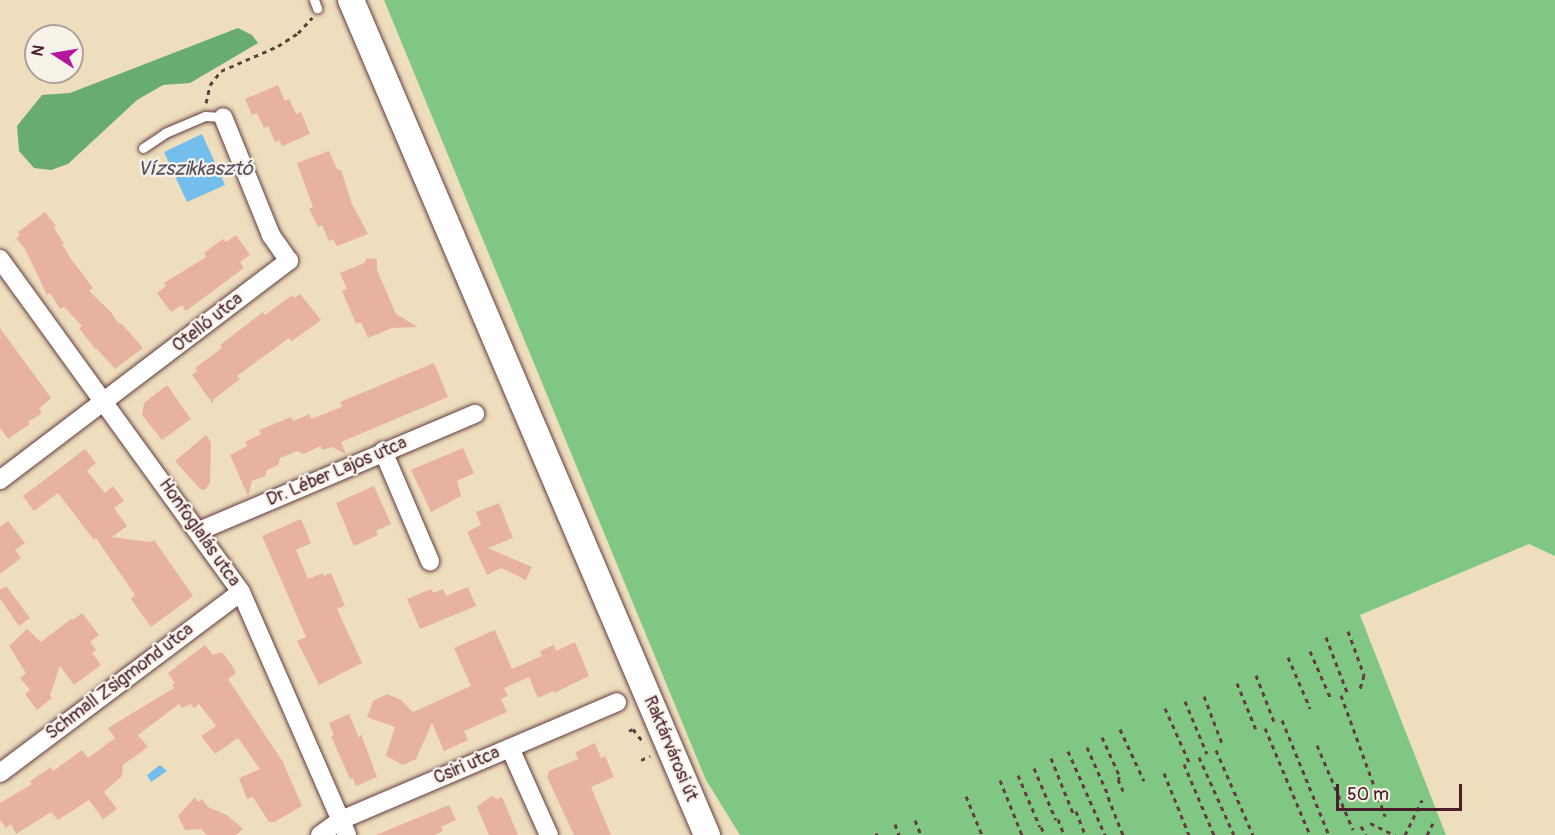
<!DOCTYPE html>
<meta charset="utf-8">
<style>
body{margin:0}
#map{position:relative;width:1555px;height:835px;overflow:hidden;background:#eedebd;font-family:Pangolin,sans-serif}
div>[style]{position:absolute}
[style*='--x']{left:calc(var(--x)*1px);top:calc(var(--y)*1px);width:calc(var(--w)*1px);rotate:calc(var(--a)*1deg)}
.green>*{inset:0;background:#80c783}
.forest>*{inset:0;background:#68ac71}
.water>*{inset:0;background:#73beec}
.building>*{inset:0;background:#e8b2a3}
.path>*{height:3px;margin-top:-1.5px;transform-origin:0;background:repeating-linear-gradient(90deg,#633c41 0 4.5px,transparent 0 9px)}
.roads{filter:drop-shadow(0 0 2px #633c41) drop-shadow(0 0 2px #633c41)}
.service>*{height:9px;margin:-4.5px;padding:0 4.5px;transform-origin:4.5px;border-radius:4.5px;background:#fff}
.minor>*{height:18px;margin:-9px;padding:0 9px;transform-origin:9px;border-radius:9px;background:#fff}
.secondary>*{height:26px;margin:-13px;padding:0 13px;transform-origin:13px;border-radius:13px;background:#fff}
span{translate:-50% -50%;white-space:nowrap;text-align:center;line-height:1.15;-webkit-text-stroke:4.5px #f7f3e8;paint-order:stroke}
.street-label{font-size:18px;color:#4a1f2b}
.water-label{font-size:20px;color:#564f65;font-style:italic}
.north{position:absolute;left:24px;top:24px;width:60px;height:60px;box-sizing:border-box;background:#f7f3e8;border:2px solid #b29e9c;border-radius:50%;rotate:282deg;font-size:16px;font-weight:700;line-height:24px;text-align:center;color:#4a1f2b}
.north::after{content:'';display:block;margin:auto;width:21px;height:27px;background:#b5179e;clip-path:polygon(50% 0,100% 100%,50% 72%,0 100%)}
.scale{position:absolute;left:1336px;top:784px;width:126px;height:27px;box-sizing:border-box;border:3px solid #4a1f2b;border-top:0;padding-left:8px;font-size:18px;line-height:21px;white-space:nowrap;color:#4a1f2b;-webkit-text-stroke:4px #f7f3e8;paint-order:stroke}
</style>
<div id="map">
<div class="green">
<div style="clip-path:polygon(384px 0,1555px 0,1555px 556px,1529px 544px,1360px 615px,1446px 835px,740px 835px,706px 780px)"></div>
</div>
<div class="forest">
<div style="clip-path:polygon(238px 28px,252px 35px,258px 43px,190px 83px,163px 85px,137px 100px,68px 164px,51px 170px,34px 168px,19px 151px,17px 126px,42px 95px,70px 93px)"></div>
</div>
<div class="water">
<div style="clip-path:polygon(202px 134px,225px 185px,187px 202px,164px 152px)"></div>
<div style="clip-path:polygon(160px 765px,167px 771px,151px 782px,147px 775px)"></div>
</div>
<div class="building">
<div style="clip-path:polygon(278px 85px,285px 101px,289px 99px,296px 114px,301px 112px,310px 134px,282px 146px,279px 140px,275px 142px,268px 126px,264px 128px,257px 113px,252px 115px,245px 99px)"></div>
<div style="clip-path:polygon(329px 151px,337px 169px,341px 170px,352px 204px,368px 234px,337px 246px,333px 239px,329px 241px,322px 225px,318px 227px,309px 209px,313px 207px,297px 163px)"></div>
<div style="clip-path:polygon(45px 212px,56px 226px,54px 228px,64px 243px,62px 244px,71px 259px,93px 288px,89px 291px,111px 312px,118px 323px,122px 324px,143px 348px,115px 369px,96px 348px,95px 349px,79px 328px,82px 326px,64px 307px,60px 309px,50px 293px,47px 295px,25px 249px,16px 238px,20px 236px,18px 232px)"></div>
<div style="clip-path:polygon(236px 235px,250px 255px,240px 262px,244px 268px,186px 311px,182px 305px,171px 312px,157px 293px,166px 286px,164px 283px,206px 257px,204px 253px,223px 239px,226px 242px)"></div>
<div style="clip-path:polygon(367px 258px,377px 259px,377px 270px,396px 314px,418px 327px,392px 328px,368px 338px,361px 322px,356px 324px,342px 291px,347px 289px,340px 273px,364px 263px)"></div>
<div style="clip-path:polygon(300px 294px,321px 320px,292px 341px,289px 338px,237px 376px,240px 379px,213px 400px,213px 404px,192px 375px,197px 371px,195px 368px,222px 348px,220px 345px,263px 312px,265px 315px,292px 295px,294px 298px)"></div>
<div style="clip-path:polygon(0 328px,51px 398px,39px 409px,42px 413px,28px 422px,30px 424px,8px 439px,0 428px)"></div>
<div style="clip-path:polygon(434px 363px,448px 397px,341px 442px,346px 454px,332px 447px,322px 450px,321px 446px,303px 454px,297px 451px,280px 458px,278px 465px,267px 470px,265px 476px,252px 481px,248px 496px,230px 455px,247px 446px,245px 442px,261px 434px,259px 430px,291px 417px,293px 421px,310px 414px,311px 419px,342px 407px,340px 402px)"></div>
<div style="clip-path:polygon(167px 385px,191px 419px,162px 440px,142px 415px,144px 403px)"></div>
<div style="clip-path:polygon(206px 435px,211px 442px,210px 483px,205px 490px,200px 489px,175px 461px)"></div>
<div style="clip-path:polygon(463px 448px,474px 473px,457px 481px,461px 496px,431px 512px,411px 470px)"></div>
<div style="clip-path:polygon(85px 449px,96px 463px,87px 471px,105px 493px,113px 486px,124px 501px,114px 508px,127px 526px,112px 537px,150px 542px,154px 540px,193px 596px,151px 627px,131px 599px,135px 595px,96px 538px,94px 540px,58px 493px,34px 511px,23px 496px)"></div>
<div style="clip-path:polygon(374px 486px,391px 524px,376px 531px,378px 535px,354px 546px,336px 503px)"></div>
<div style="clip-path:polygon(499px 503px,513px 538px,488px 548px,532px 567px,526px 580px,501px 568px,487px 575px,467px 532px,481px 525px,476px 512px)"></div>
<div style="clip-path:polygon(301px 519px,311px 543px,296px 550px,308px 579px,323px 573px,324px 576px,331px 573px,345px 606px,337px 609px,362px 663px,319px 685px,297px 641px,306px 637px,262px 536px)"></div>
<div style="clip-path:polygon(8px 521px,25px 543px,15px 550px,21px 558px,0 574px,0 527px)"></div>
<div style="clip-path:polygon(6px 586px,30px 618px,19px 626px,0 599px,0 590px)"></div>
<div style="clip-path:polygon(468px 587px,476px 606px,420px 629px,407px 599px,431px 589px,433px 593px,443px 589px,446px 596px)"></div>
<div style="clip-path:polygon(82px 613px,99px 635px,90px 642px,96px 650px,92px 653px,101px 665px,74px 685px,60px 666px,50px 695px,52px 698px,37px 710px,25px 694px,30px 690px,20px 678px,26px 673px,9px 646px,27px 629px,41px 642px,72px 618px,73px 620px)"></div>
<div style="clip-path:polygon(495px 630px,512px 669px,542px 656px,540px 651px,554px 645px,556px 651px,575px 642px,589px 676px,554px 693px,553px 691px,538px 698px,529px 677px,504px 688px,508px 696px,501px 699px,507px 712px,464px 731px,468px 740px,444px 751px,432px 723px,416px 759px,403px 765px,386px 756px,395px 727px,367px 717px,373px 701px,387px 694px,401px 700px,413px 712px,471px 686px,454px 648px)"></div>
<div style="clip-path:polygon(205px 645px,213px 655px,222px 652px,235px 670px,235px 674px,228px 679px,283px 762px,302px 806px,274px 822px,269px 822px,253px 797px,247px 799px,239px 778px,260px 769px,238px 738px,215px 754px,201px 736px,216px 726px,199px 704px,194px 708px,191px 704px,182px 708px,179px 704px,138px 735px,148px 747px,123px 765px,122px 776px,104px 792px,117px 809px,103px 819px,89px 800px,58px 820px,51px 812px,16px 834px,11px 824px,6px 828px,0 820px,0 803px,32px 784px,30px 781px,51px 767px,53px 771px,82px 750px,88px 758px,115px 738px,108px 728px,174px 688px,172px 685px,175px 683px,168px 673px)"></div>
<div style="clip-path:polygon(349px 714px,359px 738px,361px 734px,377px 777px,356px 786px,353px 778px,350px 779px,331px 736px,334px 735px,329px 723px)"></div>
<div style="clip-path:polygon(595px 743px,601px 758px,605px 756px,614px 777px,591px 787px,611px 835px,574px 835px,547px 777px,549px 771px,578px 759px,575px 752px)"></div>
<div style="clip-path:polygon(491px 796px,497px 799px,502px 797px,518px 835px,489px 835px,477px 807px)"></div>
<div style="clip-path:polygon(195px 797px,198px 802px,202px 799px,208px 807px,227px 815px,243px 829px,236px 835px,207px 835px,201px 829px,185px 830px,178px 816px)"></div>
<div style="clip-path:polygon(449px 805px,456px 820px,441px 827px,443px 831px,434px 835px,376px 835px)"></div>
</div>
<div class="path">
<div style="--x:206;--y:103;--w:18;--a:-77"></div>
<div style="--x:210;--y:85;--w:18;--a:-52"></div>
<div style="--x:221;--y:71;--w:62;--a:-23.7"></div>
<div style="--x:278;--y:46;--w:24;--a:-33"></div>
<div style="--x:298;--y:33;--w:21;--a:-47"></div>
<div style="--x:1348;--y:631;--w:47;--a:70"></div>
<div style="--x:1364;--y:675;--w:15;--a:106"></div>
<div style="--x:1326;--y:637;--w:59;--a:69.1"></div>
<div style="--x:1310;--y:651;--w:52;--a:66.4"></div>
<div style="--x:1288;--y:657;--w:56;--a:66.7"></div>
<div style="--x:1256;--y:675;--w:53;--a:68.8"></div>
<div style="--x:1237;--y:683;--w:53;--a:67.8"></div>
<div style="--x:1341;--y:695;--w:129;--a:70"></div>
<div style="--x:1204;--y:696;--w:53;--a:69.2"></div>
<div style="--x:1185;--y:701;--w:57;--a:67.5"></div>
<div style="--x:1165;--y:708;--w:59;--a:66"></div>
<div style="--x:1282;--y:720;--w:124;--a:67.8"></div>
<div style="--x:1265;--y:728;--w:116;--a:67.2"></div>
<div style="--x:1120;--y:729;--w:57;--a:65.2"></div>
<div style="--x:629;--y:731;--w:4;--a:-27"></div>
<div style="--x:633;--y:729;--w:18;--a:52"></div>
<div style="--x:1102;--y:737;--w:44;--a:65.8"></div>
<div style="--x:1120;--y:777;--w:3;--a:135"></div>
<div style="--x:1118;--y:779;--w:13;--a:67"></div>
<div style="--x:1317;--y:745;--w:92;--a:67"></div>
<div style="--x:1087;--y:747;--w:55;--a:66.3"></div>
<div style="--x:1216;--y:750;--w:93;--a:66.5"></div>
<div style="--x:1068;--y:751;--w:92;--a:66.2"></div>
<div style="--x:1199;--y:757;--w:85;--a:65.8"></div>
<div style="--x:1051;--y:758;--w:59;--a:68.2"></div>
<div style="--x:641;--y:760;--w:10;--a:-24"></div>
<div style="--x:1184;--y:764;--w:77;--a:67.1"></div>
<div style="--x:1034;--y:768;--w:56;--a:67.1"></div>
<div style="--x:1164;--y:773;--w:67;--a:68"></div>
<div style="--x:1018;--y:775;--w:56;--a:67.1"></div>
<div style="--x:1000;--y:780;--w:59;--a:68.2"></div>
<div style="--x:966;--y:796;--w:42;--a:67.7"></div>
<div style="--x:1108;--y:797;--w:41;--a:68.5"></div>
<div style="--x:1076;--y:811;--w:26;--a:69"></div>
<div style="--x:1058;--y:819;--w:17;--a:69"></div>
<div style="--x:915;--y:820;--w:16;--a:68"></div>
<div style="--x:1370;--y:823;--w:28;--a:26"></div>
<div style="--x:895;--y:824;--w:12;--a:70"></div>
<div style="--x:1361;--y:826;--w:10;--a:61"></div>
<div style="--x:1041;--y:827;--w:9;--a:63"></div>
<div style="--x:876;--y:833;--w:2;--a:63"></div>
<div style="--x:1405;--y:835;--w:39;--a:-64"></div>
<div style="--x:1427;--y:835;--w:13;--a:-63"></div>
</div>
<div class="roads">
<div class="service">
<div style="--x:314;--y:0;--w:9;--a:69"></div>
<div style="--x:143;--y:148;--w:27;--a:-34"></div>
<div style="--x:165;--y:133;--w:43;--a:-23"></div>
<div style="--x:205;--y:116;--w:18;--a:3"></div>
</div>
<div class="minor">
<div style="--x:0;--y:259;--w:411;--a:54.1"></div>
<div style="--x:241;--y:592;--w:265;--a:66.4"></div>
<div style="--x:383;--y:451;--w:120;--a:66.9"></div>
<div style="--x:0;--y:480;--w:363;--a:-37.2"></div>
<div style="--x:289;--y:261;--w:32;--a:-125"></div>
<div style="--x:271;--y:235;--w:127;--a:-112.1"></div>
<div style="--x:199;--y:531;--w:300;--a:-23"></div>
<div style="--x:510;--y:748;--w:95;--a:65.9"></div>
<div style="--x:0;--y:773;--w:301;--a:-36.9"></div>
<div style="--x:320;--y:835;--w:26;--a:-36"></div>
<div style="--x:341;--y:820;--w:300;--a:-23.1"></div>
</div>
<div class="secondary">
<div style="--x:351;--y:0;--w:908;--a:66.91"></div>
</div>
</div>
<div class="street-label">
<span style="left:208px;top:323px;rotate:-38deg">Otelló utca</span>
<span style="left:337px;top:472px;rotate:-23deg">Dr. Léber Lajos utca</span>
<span style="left:199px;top:533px;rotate:55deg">Honfoglalás utca</span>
<span style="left:120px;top:682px;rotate:-37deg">Schmall Zsigmond utca</span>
<span style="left:670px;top:749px;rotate:67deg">Raktárvárosi út</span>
<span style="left:467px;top:766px;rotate:-23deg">Csiri utca</span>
</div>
<div class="water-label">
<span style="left:195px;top:168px">Vízszikkasztó</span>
</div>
<div class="north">N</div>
<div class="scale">50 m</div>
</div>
